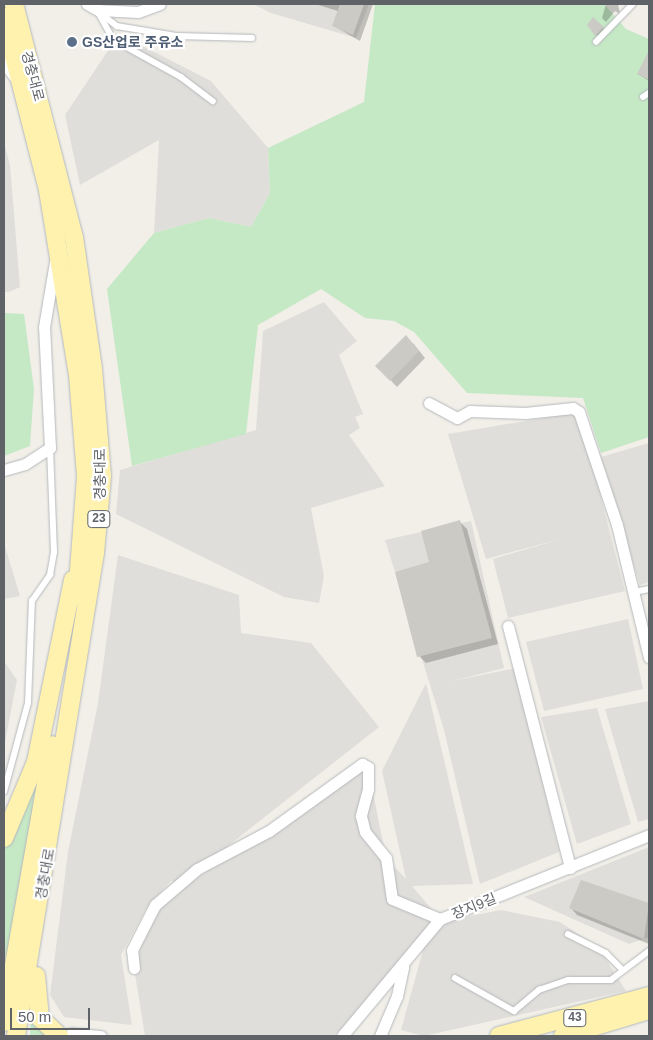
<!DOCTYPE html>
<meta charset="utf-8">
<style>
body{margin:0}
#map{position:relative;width:653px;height:1040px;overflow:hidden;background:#f1efe8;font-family:Helvetica,"Noto Sans KR",sans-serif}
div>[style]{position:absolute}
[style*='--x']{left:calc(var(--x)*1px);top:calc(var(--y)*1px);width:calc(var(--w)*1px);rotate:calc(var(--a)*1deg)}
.industrial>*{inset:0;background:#e0deda}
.green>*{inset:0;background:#c5e8c5}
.shadow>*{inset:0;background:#0003}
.building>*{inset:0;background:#cccac5}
.roads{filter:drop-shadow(0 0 1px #b5b8bc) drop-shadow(0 0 1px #b5b8bc)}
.service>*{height:5.5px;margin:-2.75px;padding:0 2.75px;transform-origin:2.75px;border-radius:2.75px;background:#fff}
.minor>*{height:11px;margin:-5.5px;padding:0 5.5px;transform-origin:5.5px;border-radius:5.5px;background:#fff}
.primary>*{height:18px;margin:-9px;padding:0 9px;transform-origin:9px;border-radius:9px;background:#fff2af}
.dots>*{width:14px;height:14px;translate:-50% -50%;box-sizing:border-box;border:2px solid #fff;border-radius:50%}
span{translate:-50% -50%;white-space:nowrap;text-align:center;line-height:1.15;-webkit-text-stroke:4.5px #fff;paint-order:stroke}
.shield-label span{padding:1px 4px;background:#fff;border:1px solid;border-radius:4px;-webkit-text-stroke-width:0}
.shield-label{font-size:12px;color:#5f6368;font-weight:700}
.service-label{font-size:14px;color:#4e5e75;font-weight:700}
.left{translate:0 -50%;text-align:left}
.street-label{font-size:14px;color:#5f6368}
.frame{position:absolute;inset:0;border:5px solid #5f6368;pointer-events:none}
.scale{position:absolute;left:10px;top:1008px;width:80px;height:22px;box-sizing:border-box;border:2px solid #5f6368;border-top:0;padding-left:6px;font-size:15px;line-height:18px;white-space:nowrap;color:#5f6368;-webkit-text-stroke:4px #fff;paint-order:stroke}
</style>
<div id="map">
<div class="industrial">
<div style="clip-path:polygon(253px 4px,369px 4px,356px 38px,271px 13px)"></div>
<div style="clip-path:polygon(119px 34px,211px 81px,268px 148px,270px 193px,251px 227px,209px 218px,154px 233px,159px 140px,80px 185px,65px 115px)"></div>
<div style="clip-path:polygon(4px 143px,10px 165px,20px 287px,9px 292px,4px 292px)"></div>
<div style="clip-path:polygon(324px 302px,357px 341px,339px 355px,363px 414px,355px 417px,360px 428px,349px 435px,385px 486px,311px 508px,324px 576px,319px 603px,284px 597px,116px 514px,120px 470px,256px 430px,263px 331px)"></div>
<div style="clip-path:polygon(579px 412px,625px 591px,508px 618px,493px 559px,564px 538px,486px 559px,448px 434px)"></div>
<div style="clip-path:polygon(649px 443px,649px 582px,640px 585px,601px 457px)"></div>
<div style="clip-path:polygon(471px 521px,504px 668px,452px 681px,516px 668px,559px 852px,480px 884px,444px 730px,385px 540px)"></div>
<div style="clip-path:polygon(4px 543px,20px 596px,4px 599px)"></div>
<div style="clip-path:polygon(118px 555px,239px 595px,241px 633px,311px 643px,379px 727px,181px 883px,171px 881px,147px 907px,121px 955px,132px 1025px,64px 1017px,50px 995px,68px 852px,98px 703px)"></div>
<div style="clip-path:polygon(628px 619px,643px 689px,544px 711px,526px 642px)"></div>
<div style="clip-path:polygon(4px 661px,17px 680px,4px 747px)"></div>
<div style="clip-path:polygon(426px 683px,473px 884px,412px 886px,440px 919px,334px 1036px,145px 1036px,134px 968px,155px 905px,368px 767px,386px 858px,406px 879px,382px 771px)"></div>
<div style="clip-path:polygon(649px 701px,649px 819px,638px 822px,605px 709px)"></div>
<div style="clip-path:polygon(597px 708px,631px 824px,577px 844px,541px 717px)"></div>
<div style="clip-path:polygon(649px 847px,649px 937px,629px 944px,524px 897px)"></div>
<div style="clip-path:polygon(501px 910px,560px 922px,599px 948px,626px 991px,424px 1036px,401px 1030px,425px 943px,450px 920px)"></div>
</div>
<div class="green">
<div style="clip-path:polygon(375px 4px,604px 4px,626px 29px,649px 39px,649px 437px,601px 453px,583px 398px,467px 393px,414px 332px,394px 321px,365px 318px,321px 289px,258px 325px,246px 434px,132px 466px,107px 289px,154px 233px,209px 218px,251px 227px,270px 193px,268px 148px,364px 102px)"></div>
<div style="clip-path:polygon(4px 313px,24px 314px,34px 389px,30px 446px,4px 456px)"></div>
<div style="clip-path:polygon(50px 724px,4px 977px,4px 848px,15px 831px)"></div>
<div style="clip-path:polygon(31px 993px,41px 1032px,51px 1036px,30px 1036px)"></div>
</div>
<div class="shadow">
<div style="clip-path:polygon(315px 4px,373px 4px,360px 41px,334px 26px,338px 11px)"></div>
<div style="clip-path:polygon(606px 4px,618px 4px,620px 14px,615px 11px,606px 22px,602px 18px)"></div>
<div style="clip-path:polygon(589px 25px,603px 28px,608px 32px,600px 40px)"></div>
<div style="clip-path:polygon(649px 53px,649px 81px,638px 74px)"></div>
<div style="clip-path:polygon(413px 343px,425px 358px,397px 387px,377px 366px)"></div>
<div style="clip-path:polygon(460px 522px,467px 529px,498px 644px,426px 663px,419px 656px,431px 563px)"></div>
<div style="clip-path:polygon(582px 881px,649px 905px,649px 944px,577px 915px,571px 908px)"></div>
</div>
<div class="building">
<div style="clip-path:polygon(340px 4px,364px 4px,353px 35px,332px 26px)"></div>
<div style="clip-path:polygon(593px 17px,604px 27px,595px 36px,587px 25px)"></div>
<div style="clip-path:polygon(649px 50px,649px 80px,637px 74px)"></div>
<div style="clip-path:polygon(406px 335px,419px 351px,390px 381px,375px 366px)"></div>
<div style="clip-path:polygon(460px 520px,492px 638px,417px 657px,395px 572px,429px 562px,421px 531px)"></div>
<div style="clip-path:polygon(581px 880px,649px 903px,644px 939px,569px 908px)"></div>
</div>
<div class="roads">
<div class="service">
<div style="--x:99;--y:12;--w:23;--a:38"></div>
<div style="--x:117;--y:26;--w:61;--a:9.5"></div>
<div style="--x:177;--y:36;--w:75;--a:1.5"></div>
<div style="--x:100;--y:15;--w:29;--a:61"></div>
<div style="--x:114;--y:40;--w:77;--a:28.9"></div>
<div style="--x:181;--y:77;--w:40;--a:37"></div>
<div style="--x:596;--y:42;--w:53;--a:-45.8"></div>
<div style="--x:643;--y:97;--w:7;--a:-34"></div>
<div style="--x:634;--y:592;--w:15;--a:-11"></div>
<div style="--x:4;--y:792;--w:92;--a:-74.9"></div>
<div style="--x:28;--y:703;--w:102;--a:-87.8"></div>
<div style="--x:32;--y:601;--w:32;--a:-55"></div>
<div style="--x:50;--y:575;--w:23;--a:-80"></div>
<div style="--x:54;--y:552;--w:104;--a:-92.2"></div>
<div style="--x:568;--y:934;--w:42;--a:26.6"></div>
<div style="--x:606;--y:953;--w:24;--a:45"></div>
<div style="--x:455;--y:978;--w:68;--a:29.2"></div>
<div style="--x:514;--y:1011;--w:33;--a:-40"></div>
<div style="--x:539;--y:990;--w:31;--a:-19"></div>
<div style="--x:568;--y:980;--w:43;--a:0"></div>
<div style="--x:611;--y:980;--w:48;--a:-37.3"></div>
</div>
<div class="minor">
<div style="--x:87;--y:4;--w:13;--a:29"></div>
<div style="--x:98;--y:10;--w:40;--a:2.9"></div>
<div style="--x:138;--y:12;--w:23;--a:-20"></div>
<div style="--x:4;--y:63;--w:20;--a:53"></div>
<div style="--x:429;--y:403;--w:32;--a:28"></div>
<div style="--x:457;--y:418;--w:15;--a:-28"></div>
<div style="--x:470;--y:411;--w:55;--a:2.1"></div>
<div style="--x:525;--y:413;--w:48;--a:-5.9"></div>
<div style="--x:573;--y:408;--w:7;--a:34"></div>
<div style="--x:579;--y:412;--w:119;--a:71.4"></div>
<div style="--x:617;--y:525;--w:136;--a:76.4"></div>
<div style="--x:4;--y:470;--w:22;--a:-16"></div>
<div style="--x:25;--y:464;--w:30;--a:-33"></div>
<div style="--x:50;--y:448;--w:121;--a:-92.8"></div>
<div style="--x:44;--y:327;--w:66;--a:-80.4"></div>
<div style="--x:508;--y:626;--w:250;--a:75.6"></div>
<div style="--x:134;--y:968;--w:18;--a:-96"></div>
<div style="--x:132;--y:950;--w:51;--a:-62.9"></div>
<div style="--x:155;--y:905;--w:55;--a:-40.6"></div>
<div style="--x:197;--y:869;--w:81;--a:-27.8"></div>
<div style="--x:269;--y:831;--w:115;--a:-35.8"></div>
<div style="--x:362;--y:764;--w:7;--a:27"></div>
<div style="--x:368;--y:767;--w:22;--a:90"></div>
<div style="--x:368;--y:789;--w:28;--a:105"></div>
<div style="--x:361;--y:816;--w:16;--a:76"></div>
<div style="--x:365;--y:832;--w:33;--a:51"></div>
<div style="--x:386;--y:858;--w:41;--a:81.7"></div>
<div style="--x:392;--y:899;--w:52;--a:22.6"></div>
<div style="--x:71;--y:1033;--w:30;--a:6"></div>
<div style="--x:342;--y:1036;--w:153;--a:-50.1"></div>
<div style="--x:440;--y:919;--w:225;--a:-21.9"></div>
<div style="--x:380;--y:1036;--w:43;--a:-67"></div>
<div style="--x:397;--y:996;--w:30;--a:-78"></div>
</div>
<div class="primary">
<div style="--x:14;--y:4;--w:241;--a:75.6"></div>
<div style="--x:74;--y:237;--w:133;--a:81.8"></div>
<div style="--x:93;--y:369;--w:107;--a:85.2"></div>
<div style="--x:102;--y:476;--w:77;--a:95.2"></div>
<div style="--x:95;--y:553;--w:489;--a:99.3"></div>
<div style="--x:4;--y:17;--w:179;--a:75.7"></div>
<div style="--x:48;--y:190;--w:187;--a:80.8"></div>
<div style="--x:78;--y:375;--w:102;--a:85.5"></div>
<div style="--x:86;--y:477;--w:119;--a:94.3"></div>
<div style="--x:4;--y:838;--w:82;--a:-67.2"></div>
<div style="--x:36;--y:762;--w:186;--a:-78.5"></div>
<div style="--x:36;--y:976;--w:42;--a:84.6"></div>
<div style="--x:40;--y:1018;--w:26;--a:43"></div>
<div style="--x:4;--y:1022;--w:281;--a:-80"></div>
<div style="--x:499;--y:1036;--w:155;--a:-14.9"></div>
<div style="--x:563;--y:1036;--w:90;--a:-16.8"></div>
</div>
</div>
<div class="dots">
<div style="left:72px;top:42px;background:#5c6f8a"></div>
</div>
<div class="shield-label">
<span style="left:99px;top:519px">23</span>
<span style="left:575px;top:1018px">43</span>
</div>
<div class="service-label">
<span class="left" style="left:82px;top:42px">GS산업로 주유소</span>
</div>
<div class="street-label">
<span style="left:33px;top:76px;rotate:75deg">경충대로</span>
<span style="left:100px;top:474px;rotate:-90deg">경충대로</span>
<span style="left:45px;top:874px;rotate:-80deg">경충대로</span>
<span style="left:474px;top:906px;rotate:-22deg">장지9길</span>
</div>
<div class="frame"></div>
<div class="scale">50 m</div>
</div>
